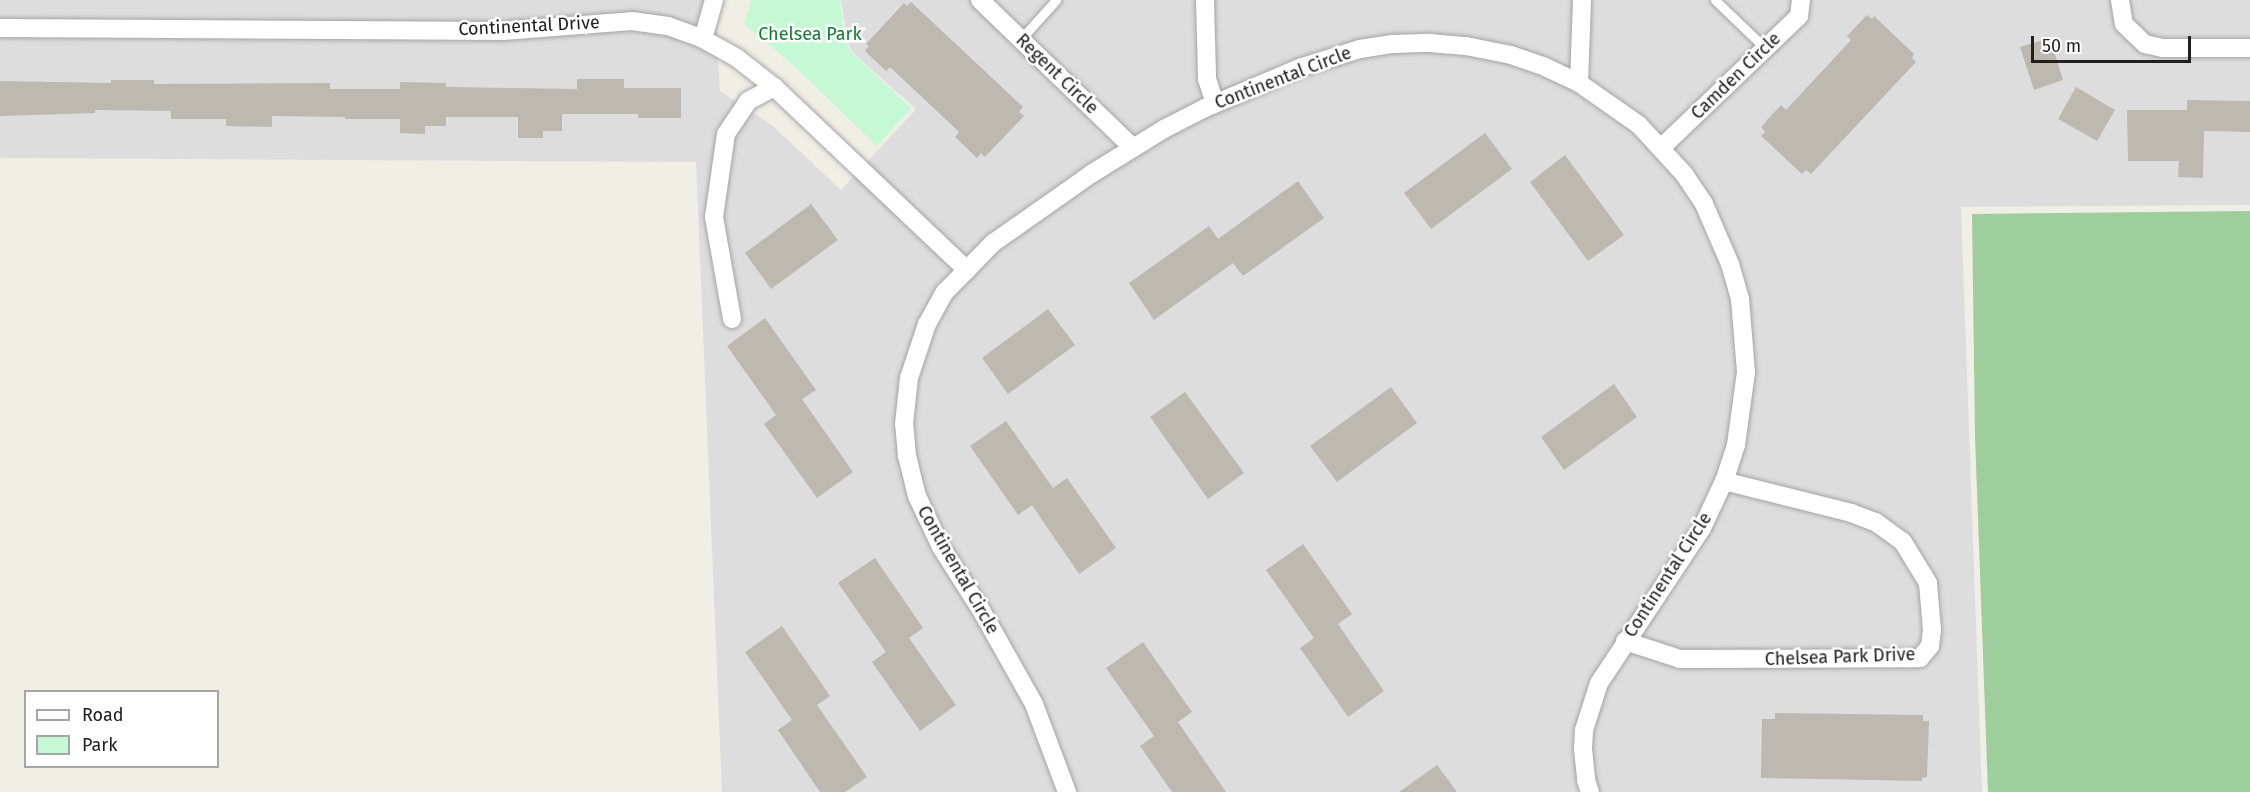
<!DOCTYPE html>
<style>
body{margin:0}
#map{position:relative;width:2250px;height:792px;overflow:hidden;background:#f0efe6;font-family:"Fira Sans",sans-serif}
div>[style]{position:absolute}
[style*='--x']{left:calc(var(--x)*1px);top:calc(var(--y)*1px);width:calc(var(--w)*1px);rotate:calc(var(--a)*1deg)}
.residential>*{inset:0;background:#dedddd}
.forest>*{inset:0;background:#9fce9d}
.park>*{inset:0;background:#c5f8d5}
.building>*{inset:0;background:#bdb8b0}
.roads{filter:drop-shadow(0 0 2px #a4a4a4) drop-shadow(0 0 2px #a4a4a4)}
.service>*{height:9px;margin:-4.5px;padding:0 4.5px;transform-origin:4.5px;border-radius:4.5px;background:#fff}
.minor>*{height:18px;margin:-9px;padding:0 9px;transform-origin:9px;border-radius:9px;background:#fff}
span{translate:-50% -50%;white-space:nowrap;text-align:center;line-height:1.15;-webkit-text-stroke:5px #fff;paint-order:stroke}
.street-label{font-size:18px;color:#202020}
.park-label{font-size:18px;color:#107c32}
.legend{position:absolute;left:24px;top:690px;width:195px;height:78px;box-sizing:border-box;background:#fff;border:2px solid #a6a6a6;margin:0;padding:8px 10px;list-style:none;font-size:18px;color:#202020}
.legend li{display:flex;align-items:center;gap:12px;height:30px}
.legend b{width:30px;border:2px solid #a6a6a6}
.scale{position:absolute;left:2031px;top:36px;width:160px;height:27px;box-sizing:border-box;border:3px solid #202020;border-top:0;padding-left:8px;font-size:18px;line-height:21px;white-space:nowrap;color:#202020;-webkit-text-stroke:4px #fff;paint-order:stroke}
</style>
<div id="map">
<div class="residential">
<div style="clip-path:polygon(0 0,715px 0,720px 91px,773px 126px,841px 190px,916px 109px,852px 52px,847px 38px,841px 0,2250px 0,2250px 205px,1961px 207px,1982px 792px,722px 792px,696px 162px,0 158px)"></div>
</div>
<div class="forest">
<div style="clip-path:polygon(2250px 211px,2250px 792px,1988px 792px,1975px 436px,1972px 214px)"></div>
</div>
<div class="park">
<div style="clip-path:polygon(751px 0,840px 0,845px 40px,851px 52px,911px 108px,877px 146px,792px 64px,744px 24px)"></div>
</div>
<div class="building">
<div style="clip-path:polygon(911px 2px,1023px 107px,1019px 112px,1024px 116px,985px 157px,981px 153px,977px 158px,955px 137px,959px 132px,890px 67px,886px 71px,865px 51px,869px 46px,866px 44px,904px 3px,907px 6px)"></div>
<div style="clip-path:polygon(1867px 15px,1872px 19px,1874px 16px,1914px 54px,1912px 58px,1916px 62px,1811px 174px,1806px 170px,1802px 174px,1761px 136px,1765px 132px,1761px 127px,1781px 105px,1786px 110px,1851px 40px,1847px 36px)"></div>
<div style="clip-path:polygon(2050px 38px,2063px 80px,2034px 90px,2020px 47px)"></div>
<div style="clip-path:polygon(577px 79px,624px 79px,624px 88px,681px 88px,681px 118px,638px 118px,638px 114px,562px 114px,562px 131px,543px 131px,543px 138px,518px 138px,518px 117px,446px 117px,446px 126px,425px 126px,425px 134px,400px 133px,400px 119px,345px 119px,345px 117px,272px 116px,272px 127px,226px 126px,226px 119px,171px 119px,171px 111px,95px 110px,95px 113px,0 116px,0 81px,111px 83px,111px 80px,154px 80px,154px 84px,330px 83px,330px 89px,400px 89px,400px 82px,446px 83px,446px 87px,577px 89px)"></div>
<div style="clip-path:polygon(2076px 87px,2115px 110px,2097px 141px,2058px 119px)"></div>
<div style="clip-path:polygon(2187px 100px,2250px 101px,2250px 132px,2204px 131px,2203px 178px,2178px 177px,2179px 161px,2128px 161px,2127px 110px,2187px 110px)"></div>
<div style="clip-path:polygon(1485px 133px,1512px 169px,1431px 229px,1404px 193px)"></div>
<div style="clip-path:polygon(1565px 155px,1624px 235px,1588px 261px,1530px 182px)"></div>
<div style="clip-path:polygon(1298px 181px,1324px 218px,1243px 276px,1233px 263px,1154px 320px,1129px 283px,1209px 226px,1218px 239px)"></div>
<div style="clip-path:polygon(811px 204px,838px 240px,771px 289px,745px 253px)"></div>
<div style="clip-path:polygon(1048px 309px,1075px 345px,1008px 394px,982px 358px)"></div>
<div style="clip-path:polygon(765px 318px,816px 390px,802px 399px,853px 472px,817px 498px,764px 424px,776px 415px,727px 346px)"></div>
<div style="clip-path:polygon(1614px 384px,1637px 417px,1564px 470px,1541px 437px)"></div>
<div style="clip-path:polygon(1391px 387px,1417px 423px,1337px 482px,1310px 446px)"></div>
<div style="clip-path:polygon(1185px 392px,1244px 473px,1208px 499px,1150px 417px)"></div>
<div style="clip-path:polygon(1006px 421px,1053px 488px,1067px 478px,1116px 548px,1079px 574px,1032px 505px,1018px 515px,970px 446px)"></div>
<div style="clip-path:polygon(1303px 544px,1352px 614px,1338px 624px,1384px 691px,1348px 717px,1300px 648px,1314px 638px,1266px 570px)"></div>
<div style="clip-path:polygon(875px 558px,923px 628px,909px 638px,956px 705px,920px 731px,872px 662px,886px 652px,838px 583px)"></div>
<div style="clip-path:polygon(782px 626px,830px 696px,817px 705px,867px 777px,845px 792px,820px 792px,778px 730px,792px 720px,745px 652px)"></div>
<div style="clip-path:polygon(1143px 642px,1192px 712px,1178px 722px,1226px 792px,1172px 792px,1140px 746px,1154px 736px,1106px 668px)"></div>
<div style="clip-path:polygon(1775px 713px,1923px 715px,1923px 721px,1929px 721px,1927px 777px,1922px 778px,1922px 781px,1761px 778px,1762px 719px,1775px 719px)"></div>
<div style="clip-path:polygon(1437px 765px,1457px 792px,1399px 792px)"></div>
</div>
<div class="roads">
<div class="service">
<div style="--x:1715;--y:0;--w:69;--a:43.8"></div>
<div style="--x:1020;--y:40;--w:54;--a:-48"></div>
</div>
<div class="minor">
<div style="--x:980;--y:0;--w:213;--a:44"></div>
<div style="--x:1205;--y:0;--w:79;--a:88.5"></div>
<div style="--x:1207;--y:79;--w:25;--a:72"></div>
<div style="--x:2120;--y:0;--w:24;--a:81"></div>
<div style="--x:2124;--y:24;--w:29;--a:44"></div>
<div style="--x:2145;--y:44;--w:17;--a:13"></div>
<div style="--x:2162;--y:48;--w:88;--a:0"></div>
<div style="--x:0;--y:28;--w:503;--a:0.34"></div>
<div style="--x:503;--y:31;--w:129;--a:-4.4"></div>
<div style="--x:632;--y:21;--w:36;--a:8"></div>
<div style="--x:668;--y:26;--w:37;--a:20"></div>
<div style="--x:703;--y:39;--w:39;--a:29"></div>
<div style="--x:737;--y:58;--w:47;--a:38.1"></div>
<div style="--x:774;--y:87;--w:266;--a:43.5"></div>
<div style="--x:703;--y:39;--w:41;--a:-74.2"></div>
<div style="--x:1579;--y:83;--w:83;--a:-87.9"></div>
<div style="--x:1662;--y:147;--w:190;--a:-43.7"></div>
<div style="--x:1799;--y:16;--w:16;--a:-83"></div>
<div style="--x:732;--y:319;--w:104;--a:-100"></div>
<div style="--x:714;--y:217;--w:84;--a:-81.8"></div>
<div style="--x:726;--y:134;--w:40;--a:-56"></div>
<div style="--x:748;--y:101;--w:30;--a:-28"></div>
<div style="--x:1625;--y:641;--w:58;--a:18.1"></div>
<div style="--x:1680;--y:659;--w:240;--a:-0.2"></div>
<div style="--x:1920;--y:658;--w:16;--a:-50"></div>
<div style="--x:1930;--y:646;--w:16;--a:-83"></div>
<div style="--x:1932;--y:630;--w:47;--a:-94.9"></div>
<div style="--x:1928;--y:583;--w:48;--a:-121.4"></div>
<div style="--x:1903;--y:542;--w:34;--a:-144"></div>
<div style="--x:1875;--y:522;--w:25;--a:-159"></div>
<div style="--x:1852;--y:513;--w:132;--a:-166"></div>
<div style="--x:1067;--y:792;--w:94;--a:-110.6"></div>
<div style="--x:1034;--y:704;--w:108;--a:-119.4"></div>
<div style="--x:981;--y:610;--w:75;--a:-122.4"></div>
<div style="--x:941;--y:547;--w:56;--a:-115.2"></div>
<div style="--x:917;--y:496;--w:41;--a:-104"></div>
<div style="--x:907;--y:456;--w:32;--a:-95"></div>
<div style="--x:904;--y:424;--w:46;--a:-83.8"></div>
<div style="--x:909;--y:378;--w:57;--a:-71.6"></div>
<div style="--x:927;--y:324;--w:37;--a:-61"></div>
<div style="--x:945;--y:292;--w:69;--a:-45.6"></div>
<div style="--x:993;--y:243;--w:120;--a:-35.1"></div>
<div style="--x:1091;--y:174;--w:86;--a:-31.7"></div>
<div style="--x:1164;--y:129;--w:46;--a:-27.1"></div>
<div style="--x:1205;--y:108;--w:105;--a:-22.9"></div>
<div style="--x:1302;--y:67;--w:61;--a:-17.2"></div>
<div style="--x:1360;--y:49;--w:33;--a:-9"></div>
<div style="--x:1393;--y:44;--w:37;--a:-2"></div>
<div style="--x:1430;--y:43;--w:36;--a:5"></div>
<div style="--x:1466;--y:46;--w:46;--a:11.3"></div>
<div style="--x:1511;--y:55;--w:36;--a:19"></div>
<div style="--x:1545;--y:67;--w:38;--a:25"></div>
<div style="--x:1579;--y:83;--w:73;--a:35"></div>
<div style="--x:1639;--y:125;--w:67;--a:47.4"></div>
<div style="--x:1684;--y:174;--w:36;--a:56"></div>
<div style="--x:1704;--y:204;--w:65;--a:66.6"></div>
<div style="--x:1730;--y:264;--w:36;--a:74"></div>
<div style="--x:1740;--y:299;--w:73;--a:85.3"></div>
<div style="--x:1746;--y:372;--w:74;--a:97.8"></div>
<div style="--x:1736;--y:445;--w:38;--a:108"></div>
<div style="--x:1724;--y:481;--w:52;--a:115.1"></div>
<div style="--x:1702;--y:528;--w:186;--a:123.6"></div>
<div style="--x:1599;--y:683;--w:49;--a:107.7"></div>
<div style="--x:1584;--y:730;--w:19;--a:93"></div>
<div style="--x:1583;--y:749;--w:31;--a:84"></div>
<div style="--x:1586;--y:780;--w:13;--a:72"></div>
</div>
</div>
<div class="street-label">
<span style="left:529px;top:26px;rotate:-3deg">Continental Drive</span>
<span style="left:1057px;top:74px;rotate:44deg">Regent Circle</span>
<span style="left:1736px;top:76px;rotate:-44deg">Camden Circle</span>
<span style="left:1283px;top:78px;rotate:-21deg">Continental Circle</span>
<span style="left:958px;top:570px;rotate:60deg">Continental Circle</span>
<span style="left:1668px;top:575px;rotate:-57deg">Continental Circle</span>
<span style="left:1840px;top:657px;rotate:-2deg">Chelsea Park Drive</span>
</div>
<div class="park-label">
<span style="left:810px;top:34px">Chelsea Park</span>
</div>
<ul class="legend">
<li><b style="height:8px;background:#fff"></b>Road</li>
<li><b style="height:16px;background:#c5f8d5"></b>Park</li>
</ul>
<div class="scale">50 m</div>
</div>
